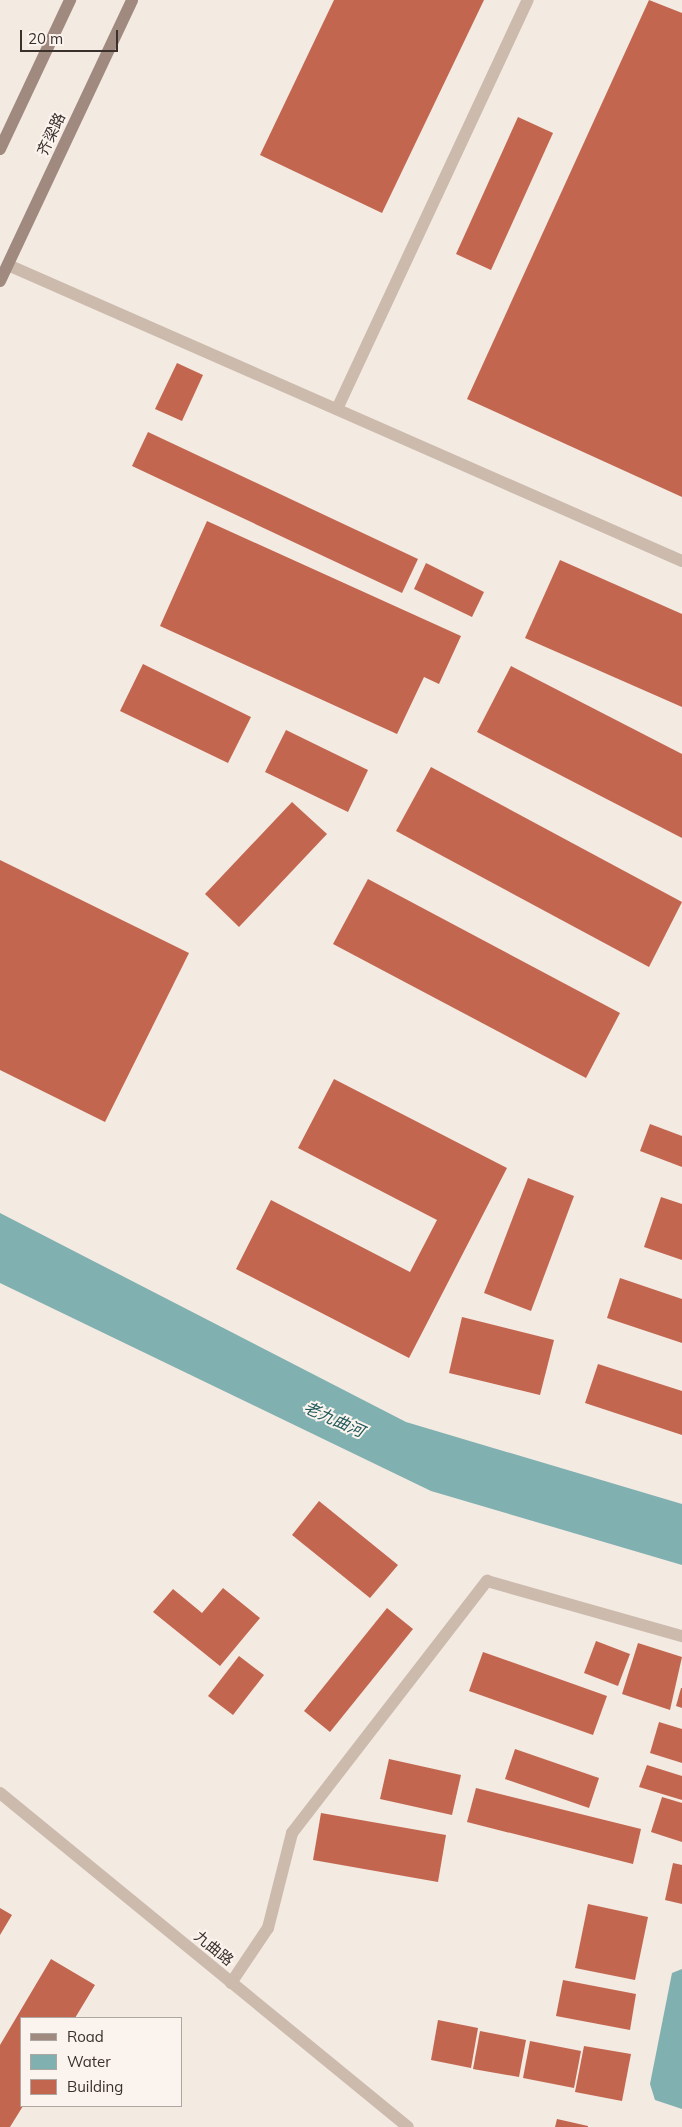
<!DOCTYPE html>
<meta charset="utf-8">
<style>
body{margin:0}
#map{position:relative;width:682px;height:2127px;overflow:hidden;background:#f3eae2;font-family:Mulish,"Noto Sans SC",sans-serif}
div>[style]{position:absolute}
[style*='--x']{left:calc(var(--x)*1px);top:calc(var(--y)*1px);width:calc(var(--w)*1px);rotate:calc(var(--a)*1deg)}
.water>*{inset:0;background:#81b0b0}
.building>*{inset:0;background:#c3664f}
.service>*{height:12px;margin:-6px;padding:0 6px;transform-origin:6px;border-radius:6px;background:#ccbaad}
.minor>*{height:12px;margin:-6px;padding:0 6px;transform-origin:6px;border-radius:6px;background:#ccbaad}
.tertiary>*{height:12px;margin:-6px;padding:0 6px;transform-origin:6px;border-radius:6px;background:#ccbaad}
.secondary>*{height:12px;margin:-6px;padding:0 6px;transform-origin:6px;border-radius:6px;background:#a0897e}
span{translate:-50% -50%;white-space:nowrap;text-align:center;line-height:1.15;-webkit-text-stroke:4px #fbf4ee;paint-order:stroke}
.street-label{font-size:15px;color:#3a302c}
.water-label{font-size:16px;color:#215a5c;font-style:italic}
.legend{position:absolute;left:20px;top:2017px;width:162px;height:90px;box-sizing:border-box;background:#fbf4ee;border:1px solid #aea6a0;margin:0;padding:6px 9px;list-style:none;font-size:15px;color:#3a302c}
.legend li{display:flex;align-items:center;gap:10px;height:25px}
.legend b{width:25px;border:1px solid #aea6a0}
.scale{position:absolute;left:20px;top:30px;width:98px;height:22px;box-sizing:border-box;border:2px solid #3a302c;border-top:0;padding-left:6px;font-size:15px;line-height:18px;white-space:nowrap;color:#3a302c;-webkit-text-stroke:4px #fbf4ee;paint-order:stroke}
</style>
<div id="map">
<div class="water">
<div style="clip-path:polygon(0 1213px,406px 1422px,682px 1504px,682px 1565px,431px 1491px,0 1283px)"></div>
<div style="clip-path:polygon(682px 1969px,682px 2109px,655px 2100px,650px 2084px,672px 1973px)"></div>
</div>
<div class="building">
<div style="clip-path:polygon(334px 0,484px 0,382px 213px,260px 155px)"></div>
<div style="clip-path:polygon(649px 0,682px 13px,682px 497px,467px 399px)"></div>
<div style="clip-path:polygon(518px 117px,553px 133px,491px 270px,456px 254px)"></div>
<div style="clip-path:polygon(177px 363px,203px 375px,182px 421px,155px 409px)"></div>
<div style="clip-path:polygon(148px 432px,418px 559px,402px 593px,132px 466px)"></div>
<div style="clip-path:polygon(207px 521px,461px 636px,439px 684px,424px 677px,397px 734px,160px 626px)"></div>
<div style="clip-path:polygon(560px 560px,682px 614px,682px 707px,525px 638px)"></div>
<div style="clip-path:polygon(426px 563px,484px 592px,472px 617px,414px 589px)"></div>
<div style="clip-path:polygon(143px 664px,251px 717px,228px 763px,120px 711px)"></div>
<div style="clip-path:polygon(511px 666px,682px 754px,682px 838px,477px 732px)"></div>
<div style="clip-path:polygon(286px 730px,368px 770px,348px 812px,265px 772px)"></div>
<div style="clip-path:polygon(431px 767px,682px 902px,649px 967px,396px 831px)"></div>
<div style="clip-path:polygon(292px 802px,327px 834px,239px 927px,205px 894px)"></div>
<div style="clip-path:polygon(0 860px,189px 953px,105px 1122px,0 1070px)"></div>
<div style="clip-path:polygon(368px 879px,620px 1013px,586px 1078px,333px 944px)"></div>
<div style="clip-path:polygon(334px 1079px,507px 1168px,409px 1358px,236px 1269px,271px 1200px,410px 1272px,437px 1220px,298px 1148px)"></div>
<div style="clip-path:polygon(650px 1124px,682px 1136px,682px 1167px,640px 1151px)"></div>
<div style="clip-path:polygon(528px 1178px,574px 1196px,531px 1311px,484px 1293px)"></div>
<div style="clip-path:polygon(661px 1197px,682px 1204px,682px 1260px,644px 1247px)"></div>
<div style="clip-path:polygon(620px 1278px,682px 1299px,682px 1343px,607px 1318px)"></div>
<div style="clip-path:polygon(462px 1317px,554px 1340px,540px 1395px,449px 1373px)"></div>
<div style="clip-path:polygon(598px 1364px,682px 1391px,682px 1435px,585px 1403px)"></div>
<div style="clip-path:polygon(319px 1501px,398px 1565px,370px 1598px,292px 1535px)"></div>
<div style="clip-path:polygon(223px 1588px,260px 1618px,220px 1666px,153px 1612px,173px 1589px,202px 1613px)"></div>
<div style="clip-path:polygon(387px 1608px,413px 1629px,330px 1732px,304px 1711px)"></div>
<div style="clip-path:polygon(596px 1641px,630px 1654px,618px 1686px,584px 1673px)"></div>
<div style="clip-path:polygon(638px 1643px,682px 1657px,670px 1710px,622px 1694px)"></div>
<div style="clip-path:polygon(483px 1652px,607px 1696px,593px 1735px,469px 1691px)"></div>
<div style="clip-path:polygon(239px 1656px,264px 1675px,233px 1715px,208px 1696px)"></div>
<div style="clip-path:polygon(681px 1688px,682px 1688px,682px 1708px,676px 1706px)"></div>
<div style="clip-path:polygon(659px 1722px,682px 1729px,682px 1763px,650px 1753px)"></div>
<div style="clip-path:polygon(515px 1749px,599px 1778px,589px 1808px,505px 1779px)"></div>
<div style="clip-path:polygon(389px 1759px,461px 1775px,452px 1815px,380px 1799px)"></div>
<div style="clip-path:polygon(647px 1765px,682px 1776px,682px 1800px,639px 1787px)"></div>
<div style="clip-path:polygon(476px 1788px,641px 1829px,633px 1864px,467px 1822px)"></div>
<div style="clip-path:polygon(662px 1797px,682px 1803px,682px 1842px,651px 1832px)"></div>
<div style="clip-path:polygon(321px 1813px,446px 1835px,438px 1882px,313px 1860px)"></div>
<div style="clip-path:polygon(673px 1863px,682px 1865px,682px 1904px,665px 1900px)"></div>
<div style="clip-path:polygon(588px 1904px,648px 1917px,635px 1980px,575px 1968px)"></div>
<div style="clip-path:polygon(0 1908px,12px 1915px,0 1935px)"></div>
<div style="clip-path:polygon(51px 1959px,95px 1985px,75px 2018px,21px 2018px,23px 2106px,10px 2127px,0 2127px,0 2045px)"></div>
<div style="clip-path:polygon(563px 1980px,636px 1994px,630px 2030px,556px 2016px)"></div>
<div style="clip-path:polygon(438px 2020px,478px 2028px,471px 2068px,431px 2060px)"></div>
<div style="clip-path:polygon(480px 2031px,526px 2040px,519px 2077px,473px 2069px)"></div>
<div style="clip-path:polygon(530px 2041px,581px 2051px,574px 2088px,523px 2078px)"></div>
<div style="clip-path:polygon(584px 2046px,631px 2054px,622px 2101px,575px 2092px)"></div>
<div style="clip-path:polygon(557px 2119px,588px 2126px,588px 2127px,555px 2127px)"></div>
</div>
<div class="service">
<div style="--x:8;--y:265;--w:736;--a:23.71"></div>
<div style="--x:337;--y:409;--w:451;--a:-65"></div>
</div>
<div class="minor">
<div style="--x:231;--y:1983;--w:66;--a:-56.1"></div>
<div style="--x:268;--y:1928;--w:98;--a:-75.8"></div>
<div style="--x:292;--y:1833;--w:319;--a:-52.3"></div>
<div style="--x:487;--y:1581;--w:203;--a:15.8"></div>
</div>
<div class="tertiary">
<div style="--x:0;--y:1793;--w:527;--a:39.3"></div>
</div>
<div class="secondary">
<div style="--x:0;--y:149;--w:165;--a:-64.8"></div>
<div style="--x:0;--y:281;--w:310;--a:-64.8"></div>
</div>
<div class="street-label">
<span style="left:51px;top:134px;rotate:-65deg">齐梁路</span>
<span style="left:214px;top:1948px;rotate:39deg">九曲路</span>
</div>
<div class="water-label">
<span style="left:334px;top:1419px;rotate:24deg">老九曲河</span>
</div>
<ul class="legend">
<li><b style="height:6px;background:#a0897e"></b>Road</li>
<li><b style="height:14px;background:#81b0b0"></b>Water</li>
<li><b style="height:14px;background:#c3664f"></b>Building</li>
</ul>
<div class="scale">20 m</div>
</div>
